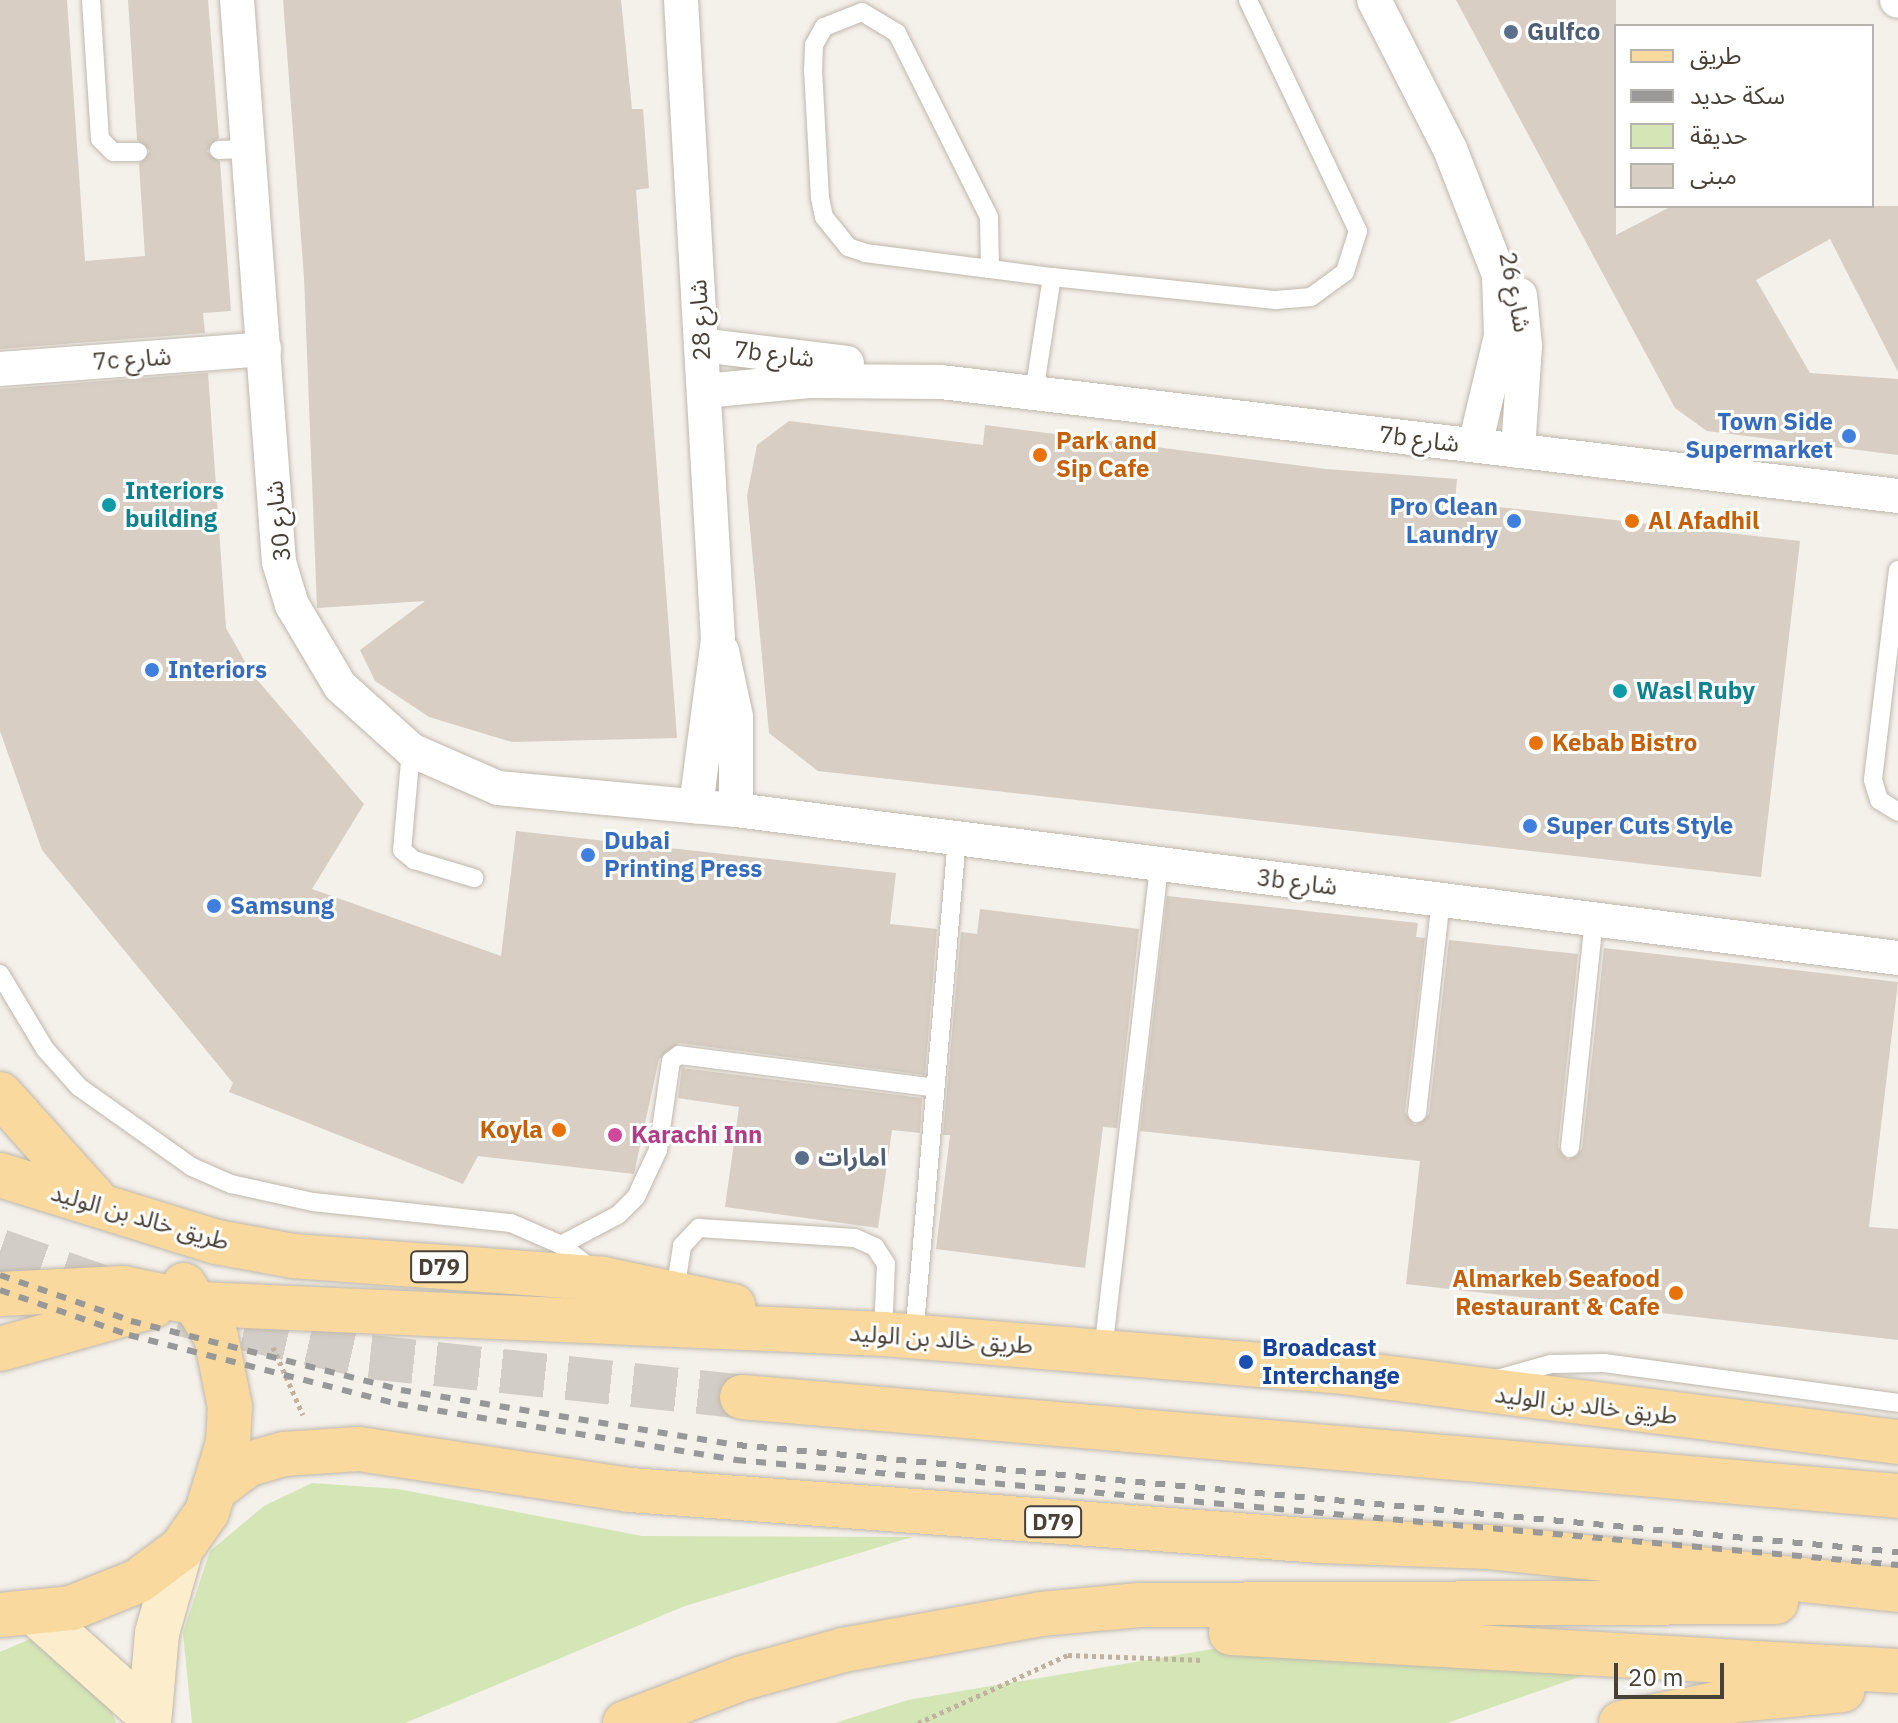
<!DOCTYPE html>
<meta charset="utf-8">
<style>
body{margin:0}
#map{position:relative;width:1898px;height:1723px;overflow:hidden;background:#f4f0ea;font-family:"IBM Plex Sans","Noto Sans Arabic",sans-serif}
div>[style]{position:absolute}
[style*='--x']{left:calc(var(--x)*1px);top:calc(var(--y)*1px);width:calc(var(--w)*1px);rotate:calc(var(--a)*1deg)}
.green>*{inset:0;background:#d4e6b5}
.building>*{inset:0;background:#d8cec3}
.primary-tunnel>*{height:44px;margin-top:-22px;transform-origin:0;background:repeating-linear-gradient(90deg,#d2cdc6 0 44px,transparent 0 66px)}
.path>*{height:5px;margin-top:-2.5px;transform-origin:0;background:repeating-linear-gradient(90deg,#c1b29f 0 4px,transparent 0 8px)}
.roads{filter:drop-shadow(0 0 2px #bfb8ad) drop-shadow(0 0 2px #bfb8ad)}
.lane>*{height:18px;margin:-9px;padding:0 9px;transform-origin:9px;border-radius:9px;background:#fff}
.street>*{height:34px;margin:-17px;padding:0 17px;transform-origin:17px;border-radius:17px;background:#fff}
.secondary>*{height:44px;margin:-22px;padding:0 22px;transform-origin:22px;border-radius:22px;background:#fcedcc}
.primary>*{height:44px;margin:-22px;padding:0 22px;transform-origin:22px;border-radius:22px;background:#fad99e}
.rail>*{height:6px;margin-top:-3px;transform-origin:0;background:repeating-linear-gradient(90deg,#989898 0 10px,transparent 0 20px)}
.dots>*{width:22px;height:22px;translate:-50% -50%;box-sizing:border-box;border:4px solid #fff;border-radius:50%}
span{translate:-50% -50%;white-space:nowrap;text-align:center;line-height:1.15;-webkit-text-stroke:6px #fff;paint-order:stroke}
.shield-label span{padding:2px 6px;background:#fff;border:2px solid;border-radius:6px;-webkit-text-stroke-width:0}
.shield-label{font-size:22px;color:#484138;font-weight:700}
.service-label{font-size:24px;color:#4e5e75;font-weight:700}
.left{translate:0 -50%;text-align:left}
.street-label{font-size:24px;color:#484138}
.shop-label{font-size:24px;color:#366cbe;font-weight:700}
.right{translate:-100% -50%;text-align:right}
.food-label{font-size:24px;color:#c56008;font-weight:700}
.culture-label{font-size:24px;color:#0d838f;font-weight:700}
.hotel-label{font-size:24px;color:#b23c85;font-weight:700}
.transit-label{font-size:24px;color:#164399;font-weight:700}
.legend{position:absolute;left:1614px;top:24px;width:260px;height:184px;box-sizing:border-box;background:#fff;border:2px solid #b6b3af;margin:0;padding:10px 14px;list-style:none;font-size:24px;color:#484138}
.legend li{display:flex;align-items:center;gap:16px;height:40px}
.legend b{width:40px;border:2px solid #b6b3af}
.scale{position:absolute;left:1614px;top:1663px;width:110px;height:36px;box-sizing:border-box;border:4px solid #484138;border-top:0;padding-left:10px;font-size:24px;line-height:28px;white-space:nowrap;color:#484138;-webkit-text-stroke:6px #fff;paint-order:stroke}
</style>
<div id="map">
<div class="green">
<div style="clip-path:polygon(312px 1483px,398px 1489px,642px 1536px,912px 1537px,685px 1606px,405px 1723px,192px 1723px,183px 1633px,210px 1551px,264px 1506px)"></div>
<div style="clip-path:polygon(37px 1636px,100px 1680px,116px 1723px,0 1723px,0 1652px)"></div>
<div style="clip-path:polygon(1267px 1640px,1605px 1668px,1447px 1723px,835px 1723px,908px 1700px)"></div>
</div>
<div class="building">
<div style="clip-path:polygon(0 0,67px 0,85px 261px,145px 256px,139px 164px,150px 151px,137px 140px,128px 0,208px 0,219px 138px,207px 151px,220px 162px,231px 311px,203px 313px,205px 333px,0 349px)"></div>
<div style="clip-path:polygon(283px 0,621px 0,632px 109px,643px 109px,649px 188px,636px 190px,677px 738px,512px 742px,429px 717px,375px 681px,360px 650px,425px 601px,317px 608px,304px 277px)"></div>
<div style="clip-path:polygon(1456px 0,1616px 0,1616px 235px,1672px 206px,1898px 206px,1898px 372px,1830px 239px,1756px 280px,1810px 373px,1898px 379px,1898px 455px,1707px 431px,1675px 408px)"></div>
<div style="clip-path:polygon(208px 373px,226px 628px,252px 674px,364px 804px,312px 889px,501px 956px,516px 831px,896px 873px,890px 924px,937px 929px,925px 1075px,679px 1043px,659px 1059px,634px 1174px,478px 1156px,463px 1184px,229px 1092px,233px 1083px,42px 850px,0 731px,0 389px)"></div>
<div style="clip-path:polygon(789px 421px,983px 445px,985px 425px,1326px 469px,1457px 479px,1455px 502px,1800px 541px,1761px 877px,818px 771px,769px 733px,747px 496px,757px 445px)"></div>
<div style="clip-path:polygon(1167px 896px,1418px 923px,1416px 937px,1425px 938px,1405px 1112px,1415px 1125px,1429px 1114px,1449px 940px,1578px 954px,1558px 1147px,1568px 1160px,1582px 1149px,1604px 948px,1898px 982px,1869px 1227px,1898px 1229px,1898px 1340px,1406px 1284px,1420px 1161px,1140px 1131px)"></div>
<div style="clip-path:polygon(980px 909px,1139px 929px,1117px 1128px,1103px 1127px,1085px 1268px,936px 1249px,950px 1135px,943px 1135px,961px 932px,977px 934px)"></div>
<div style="clip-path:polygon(682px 1068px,922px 1098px,920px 1133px,892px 1130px,878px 1228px,725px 1207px,739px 1107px,678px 1098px)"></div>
</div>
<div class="primary-tunnel">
<div style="--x:0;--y:1251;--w:118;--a:19.4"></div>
<div style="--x:180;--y:1314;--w:195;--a:12.8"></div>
<div style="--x:370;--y:1357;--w:374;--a:6.1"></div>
</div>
<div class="path">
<div style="--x:273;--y:1347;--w:74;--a:66.2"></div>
<div style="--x:918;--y:1723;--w:165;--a:-24.4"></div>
<div style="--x:1068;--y:1655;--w:135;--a:2.1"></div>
</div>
<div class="roads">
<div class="lane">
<div style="--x:91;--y:0;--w:139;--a:86.3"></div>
<div style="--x:100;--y:139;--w:18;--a:45"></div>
<div style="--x:113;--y:152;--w:25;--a:0"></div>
<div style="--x:219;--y:150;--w:29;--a:-2"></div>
<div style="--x:990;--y:269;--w:52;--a:-91.1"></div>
<div style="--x:989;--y:217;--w:206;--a:-116.6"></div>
<div style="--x:897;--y:33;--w:41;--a:-149"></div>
<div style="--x:862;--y:12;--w:41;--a:158.5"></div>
<div style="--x:824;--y:27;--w:21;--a:119"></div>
<div style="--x:814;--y:45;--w:24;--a:92"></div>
<div style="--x:813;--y:69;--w:129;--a:86.9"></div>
<div style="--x:820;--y:198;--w:19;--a:78"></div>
<div style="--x:824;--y:217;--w:38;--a:51"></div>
<div style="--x:848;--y:247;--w:18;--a:19"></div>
<div style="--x:865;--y:253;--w:126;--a:7.3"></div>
<div style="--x:990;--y:269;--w:63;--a:7.4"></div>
<div style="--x:1052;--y:277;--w:225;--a:5.9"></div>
<div style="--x:1276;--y:300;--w:35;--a:-5"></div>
<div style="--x:1311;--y:297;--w:42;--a:-36.3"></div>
<div style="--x:1345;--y:272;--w:43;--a:-72.4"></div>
<div style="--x:1358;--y:231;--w:256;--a:-115.5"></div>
<div style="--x:1034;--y:393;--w:117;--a:-81.2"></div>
<div style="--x:1898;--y:570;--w:211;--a:96.8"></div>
<div style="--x:1873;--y:780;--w:21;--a:73"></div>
<div style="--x:1879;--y:800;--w:22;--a:32"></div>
<div style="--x:411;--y:750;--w:100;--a:95.1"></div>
<div style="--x:402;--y:850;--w:16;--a:40"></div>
<div style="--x:414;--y:860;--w:63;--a:16.7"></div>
<div style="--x:0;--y:974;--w:87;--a:59"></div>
<div style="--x:45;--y:1049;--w:51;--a:48.2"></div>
<div style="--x:79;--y:1087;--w:138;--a:35.3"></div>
<div style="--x:192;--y:1167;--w:43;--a:23.6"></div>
<div style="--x:231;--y:1184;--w:84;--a:12.4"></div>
<div style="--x:313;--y:1202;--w:199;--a:6.1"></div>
<div style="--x:511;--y:1223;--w:55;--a:23.7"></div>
<div style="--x:561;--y:1245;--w:39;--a:38"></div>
<div style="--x:1417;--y:1113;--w:214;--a:-83.6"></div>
<div style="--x:1570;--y:1148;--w:229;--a:-84"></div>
<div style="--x:561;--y:1245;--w:64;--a:-27.8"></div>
<div style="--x:618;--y:1215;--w:25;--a:-45"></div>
<div style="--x:636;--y:1197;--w:52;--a:-64.9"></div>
<div style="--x:658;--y:1150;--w:90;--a:-81.7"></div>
<div style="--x:671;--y:1061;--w:10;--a:-37"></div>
<div style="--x:679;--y:1055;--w:258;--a:7.3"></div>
<div style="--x:675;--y:1292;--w:47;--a:-81.3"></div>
<div style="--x:682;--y:1246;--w:25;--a:-47"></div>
<div style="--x:699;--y:1228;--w:156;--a:3.7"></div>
<div style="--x:855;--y:1238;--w:22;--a:24"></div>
<div style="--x:875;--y:1247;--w:20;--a:57"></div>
<div style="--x:886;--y:1264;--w:70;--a:92.5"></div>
<div style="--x:914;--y:1337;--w:501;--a:-85.07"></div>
<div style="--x:1103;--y:1351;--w:490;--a:-83.4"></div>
<div style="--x:1494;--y:1380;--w:59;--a:-15.7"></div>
<div style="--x:1551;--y:1364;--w:53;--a:-1.1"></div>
<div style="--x:1604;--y:1363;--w:297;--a:7.7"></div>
</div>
<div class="street">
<div style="--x:237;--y:0;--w:564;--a:85.73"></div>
<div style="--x:279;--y:562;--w:45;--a:73.2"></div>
<div style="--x:292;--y:605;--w:94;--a:59.3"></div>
<div style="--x:340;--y:686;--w:96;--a:42"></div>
<div style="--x:411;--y:750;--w:95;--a:23.6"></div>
<div style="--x:498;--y:788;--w:239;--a:5.3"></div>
<div style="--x:736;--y:810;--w:1171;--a:7.26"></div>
<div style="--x:681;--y:0;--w:640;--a:86.69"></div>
<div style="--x:718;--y:639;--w:169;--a:97.5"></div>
<div style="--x:1374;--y:0;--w:167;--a:63"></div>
<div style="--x:1450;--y:149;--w:135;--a:68.7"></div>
<div style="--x:1499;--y:275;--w:61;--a:88.1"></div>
<div style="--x:1501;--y:336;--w:112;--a:103.4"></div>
<div style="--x:1897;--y:0;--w:1;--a:45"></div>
<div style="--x:701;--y:345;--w:147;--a:7"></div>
<div style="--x:0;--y:369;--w:265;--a:-4.3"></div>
<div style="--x:704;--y:391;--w:105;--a:-5.4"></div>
<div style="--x:809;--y:381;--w:132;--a:0.4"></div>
<div style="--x:941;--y:382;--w:964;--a:6.79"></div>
<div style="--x:1518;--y:451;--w:105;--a:-86.2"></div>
<div style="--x:1525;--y:346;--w:51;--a:-95.6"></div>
<div style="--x:722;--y:651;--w:67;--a:78"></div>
<div style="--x:736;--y:717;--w:93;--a:90"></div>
</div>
<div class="secondary">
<div style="--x:36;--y:1614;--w:147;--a:41.7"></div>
<div style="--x:149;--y:1723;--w:90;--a:-84.9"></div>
<div style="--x:157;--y:1633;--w:87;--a:-74.1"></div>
</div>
<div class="primary">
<div style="--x:0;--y:1094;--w:149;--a:48"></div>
<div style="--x:0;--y:1175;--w:227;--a:17.2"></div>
<div style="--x:217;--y:1242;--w:77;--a:10.4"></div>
<div style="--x:293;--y:1256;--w:311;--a:4.2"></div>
<div style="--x:603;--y:1279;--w:133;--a:11.7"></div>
<div style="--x:0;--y:1294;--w:123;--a:-2.8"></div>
<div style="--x:123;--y:1288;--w:80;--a:11.6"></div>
<div style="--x:201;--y:1304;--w:683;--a:2.52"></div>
<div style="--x:883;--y:1334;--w:454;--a:4.7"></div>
<div style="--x:1335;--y:1371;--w:567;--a:7.19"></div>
<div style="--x:0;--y:1349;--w:159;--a:-15.7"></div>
<div style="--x:742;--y:1397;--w:1160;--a:4.89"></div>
<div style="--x:218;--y:1487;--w:39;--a:-37"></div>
<div style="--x:249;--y:1464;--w:36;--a:-16"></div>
<div style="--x:284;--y:1454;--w:75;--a:-3.8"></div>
<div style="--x:359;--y:1449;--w:274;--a:8.6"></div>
<div style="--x:630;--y:1490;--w:692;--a:4.23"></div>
<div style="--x:1320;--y:1541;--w:169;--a:2"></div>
<div style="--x:1489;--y:1547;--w:411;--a:6"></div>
<div style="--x:0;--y:1615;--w:71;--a:-5.6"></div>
<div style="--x:71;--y:1608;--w:72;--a:-21.9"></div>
<div style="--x:138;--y:1581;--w:54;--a:-36.7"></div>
<div style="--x:181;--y:1549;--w:45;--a:-54.9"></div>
<div style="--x:207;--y:1512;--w:72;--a:-73.1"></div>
<div style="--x:228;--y:1443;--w:36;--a:-87"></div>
<div style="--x:230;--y:1407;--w:71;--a:-101.3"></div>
<div style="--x:216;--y:1337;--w:61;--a:-121.6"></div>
<div style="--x:1231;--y:1633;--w:668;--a:3.26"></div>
<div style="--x:625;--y:1723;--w:126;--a:-20.9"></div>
<div style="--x:743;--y:1678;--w:104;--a:-15.6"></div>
<div style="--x:843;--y:1650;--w:201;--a:-10.3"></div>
<div style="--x:1041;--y:1614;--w:99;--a:-5.2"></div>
<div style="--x:1140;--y:1605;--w:636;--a:-0.27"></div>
<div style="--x:1621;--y:1723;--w:117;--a:-11.3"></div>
<div style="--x:1736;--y:1700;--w:107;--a:-5.3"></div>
</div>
</div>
<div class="rail">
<div style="--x:0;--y:1275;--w:139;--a:19.3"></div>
<div style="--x:131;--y:1321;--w:279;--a:14.3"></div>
<div style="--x:401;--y:1390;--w:340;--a:9.3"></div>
<div style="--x:737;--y:1445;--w:1166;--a:5.27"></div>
<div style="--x:0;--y:1290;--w:137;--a:19.2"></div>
<div style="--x:129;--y:1335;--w:278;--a:14.4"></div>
<div style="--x:398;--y:1404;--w:343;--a:9.4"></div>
<div style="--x:736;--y:1460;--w:1167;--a:5.16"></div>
</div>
<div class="dots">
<div style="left:1511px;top:32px;background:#5c6f8a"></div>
<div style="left:1849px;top:436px;background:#3f7fe0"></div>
<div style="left:1040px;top:455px;background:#e8710a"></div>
<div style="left:109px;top:505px;background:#0f9aa8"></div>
<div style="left:1514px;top:521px;background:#3f7fe0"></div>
<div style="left:1632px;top:521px;background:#e8710a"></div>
<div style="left:152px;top:670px;background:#3f7fe0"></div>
<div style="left:1620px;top:691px;background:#0f9aa8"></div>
<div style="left:1536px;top:743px;background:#e8710a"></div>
<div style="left:1530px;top:826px;background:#3f7fe0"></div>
<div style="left:588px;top:855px;background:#3f7fe0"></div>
<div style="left:214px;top:906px;background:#3f7fe0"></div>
<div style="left:559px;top:1130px;background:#e8710a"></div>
<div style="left:615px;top:1135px;background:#d1479c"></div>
<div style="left:802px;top:1158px;background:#5c6f8a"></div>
<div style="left:1676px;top:1293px;background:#e8710a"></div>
<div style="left:1246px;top:1362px;background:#1a4fb4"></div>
</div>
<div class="shield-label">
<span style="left:439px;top:1267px">D79</span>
<span style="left:1053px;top:1522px">D79</span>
</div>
<div class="service-label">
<span class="left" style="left:1527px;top:32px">Gulfco</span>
<span class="left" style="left:818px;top:1158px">امارات</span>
</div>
<div class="street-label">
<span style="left:1515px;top:292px;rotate:79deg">شارع 26</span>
<span style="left:700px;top:320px;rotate:-93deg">شارع 28</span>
<span style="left:774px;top:354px;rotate:7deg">7b شارع</span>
<span style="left:132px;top:359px;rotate:-4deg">7c شارع</span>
<span style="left:1419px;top:439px;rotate:7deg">7b شارع</span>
<span style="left:278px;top:521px;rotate:-96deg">شارع 30</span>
<span style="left:1297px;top:882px;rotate:7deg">3b شارع</span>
<span style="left:140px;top:1217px;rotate:16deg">طريق خالد بن الوليد</span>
<span style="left:941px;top:1339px;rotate:4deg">طريق خالد بن الوليد</span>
<span style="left:1586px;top:1405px;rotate:7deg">طريق خالد بن الوليد</span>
</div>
<div class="shop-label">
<span class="right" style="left:1833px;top:436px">Town Side<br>Supermarket</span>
<span class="right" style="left:1498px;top:521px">Pro Clean<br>Laundry</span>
<span class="left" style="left:168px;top:670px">Interiors</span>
<span class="left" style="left:1546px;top:826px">Super Cuts Style</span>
<span class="left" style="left:604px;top:855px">Dubai<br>Printing Press</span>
<span class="left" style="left:230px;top:906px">Samsung</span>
</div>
<div class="food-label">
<span class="left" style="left:1056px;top:455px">Park and<br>Sip Cafe</span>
<span class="left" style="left:1648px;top:521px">Al Afadhil</span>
<span class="left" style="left:1552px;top:743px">Kebab Bistro</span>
<span class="right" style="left:543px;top:1130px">Koyla</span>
<span class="right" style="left:1660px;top:1293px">Almarkeb Seafood<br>Restaurant &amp; Cafe</span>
</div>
<div class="culture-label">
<span class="left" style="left:125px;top:505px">Interiors<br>building</span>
<span class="left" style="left:1636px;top:691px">Wasl Ruby</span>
</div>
<div class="hotel-label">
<span class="left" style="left:631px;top:1135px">Karachi Inn</span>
</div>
<div class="transit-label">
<span class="left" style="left:1262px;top:1362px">Broadcast<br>Interchange</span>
</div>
<ul class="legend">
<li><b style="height:10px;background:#fad99e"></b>طريق</li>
<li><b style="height:10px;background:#989898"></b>سكة حديد</li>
<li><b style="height:22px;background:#d4e6b5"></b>حديقة</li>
<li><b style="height:22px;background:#d8cec3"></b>مبنى</li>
</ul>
<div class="scale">20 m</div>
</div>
